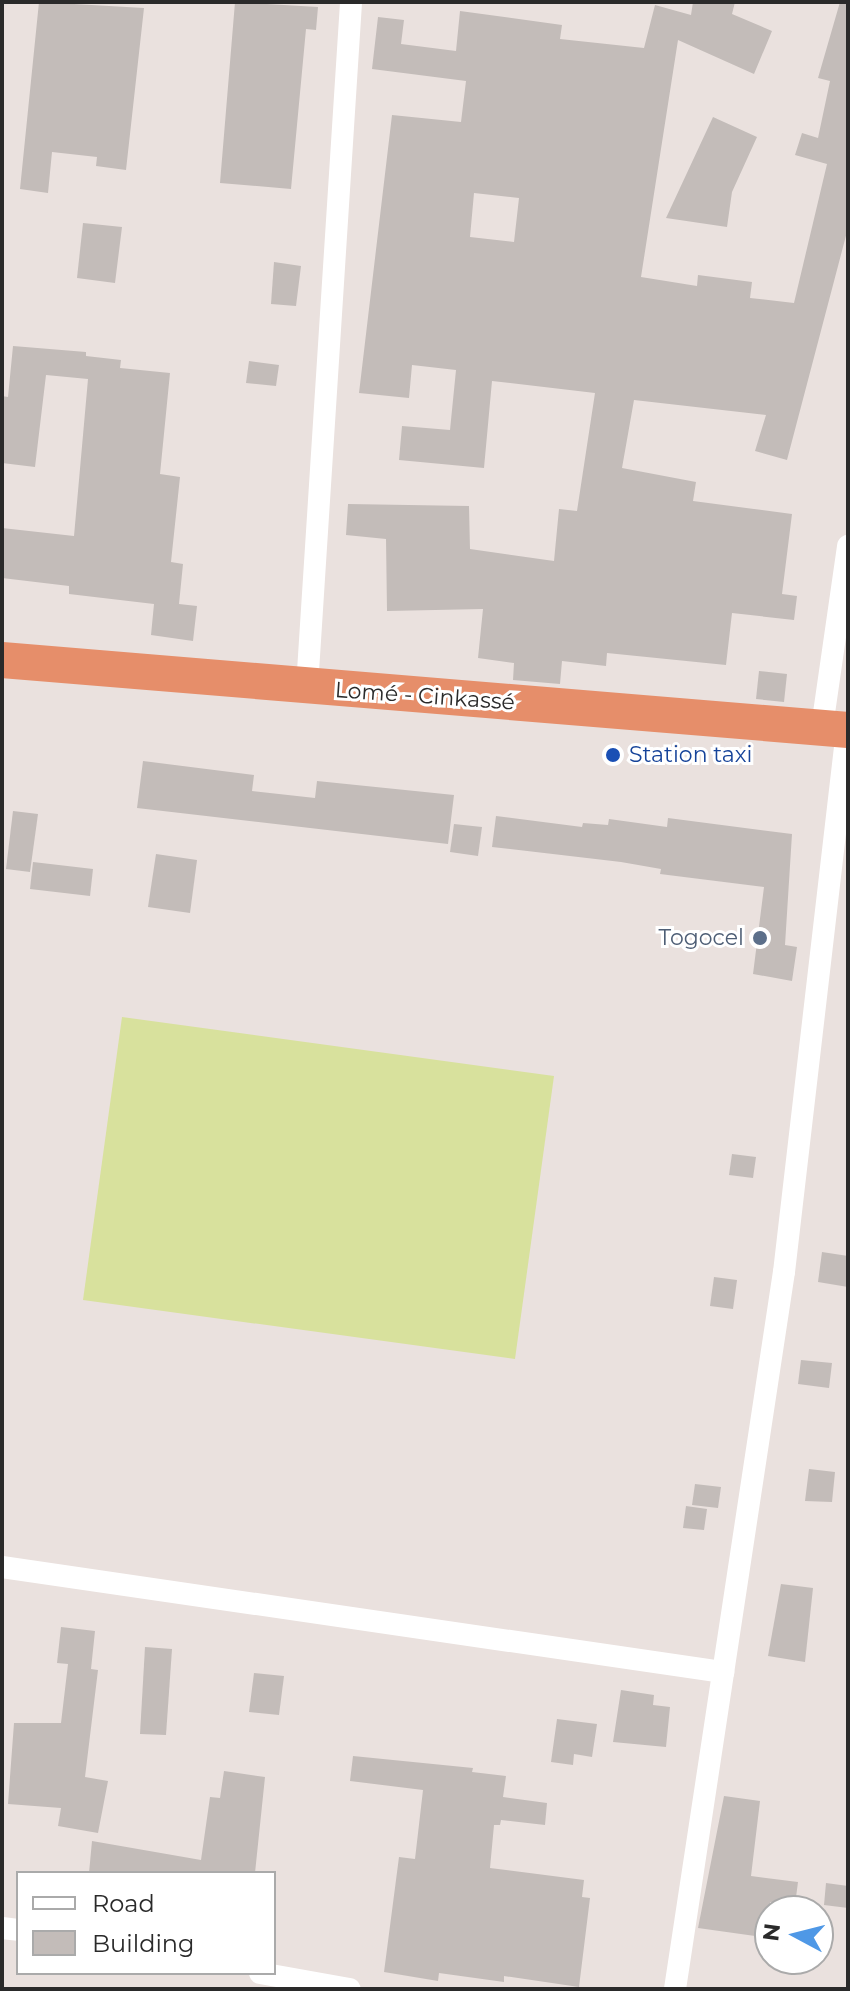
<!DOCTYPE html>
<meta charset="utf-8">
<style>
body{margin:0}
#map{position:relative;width:850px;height:1991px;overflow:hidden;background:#eae1de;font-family:Montserrat,sans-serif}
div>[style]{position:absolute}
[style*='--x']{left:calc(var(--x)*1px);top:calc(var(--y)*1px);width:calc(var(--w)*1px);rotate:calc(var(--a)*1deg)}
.pitch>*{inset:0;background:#d8e19d}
.building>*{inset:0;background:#c3bcb9}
.minor>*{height:22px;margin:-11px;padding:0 11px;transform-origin:11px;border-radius:11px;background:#fff}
.trunk>*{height:36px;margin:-18px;padding:0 18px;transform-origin:18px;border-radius:18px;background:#e68e6a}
.dots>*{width:22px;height:22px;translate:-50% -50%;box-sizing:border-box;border:4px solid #fff;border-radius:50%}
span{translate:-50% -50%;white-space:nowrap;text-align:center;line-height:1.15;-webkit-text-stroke:6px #fff;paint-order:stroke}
.street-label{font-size:22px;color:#2a2a2a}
.transit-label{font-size:22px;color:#164399}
.left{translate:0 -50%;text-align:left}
.service-label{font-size:22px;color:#4e5e75}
.right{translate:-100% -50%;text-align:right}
.frame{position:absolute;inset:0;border:4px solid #2a2a2a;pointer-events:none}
.legend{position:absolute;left:16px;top:1871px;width:260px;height:104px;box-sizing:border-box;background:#fff;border:2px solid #aaa;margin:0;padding:10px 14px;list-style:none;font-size:24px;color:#2a2a2a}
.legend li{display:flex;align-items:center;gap:16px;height:40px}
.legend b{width:40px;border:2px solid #aaa}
.north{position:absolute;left:754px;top:1895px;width:80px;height:80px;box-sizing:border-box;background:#fff;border:2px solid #aaa;border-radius:50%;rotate:277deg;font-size:22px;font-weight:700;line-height:32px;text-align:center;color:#2a2a2a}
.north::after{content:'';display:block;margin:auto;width:28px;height:36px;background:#4f98e6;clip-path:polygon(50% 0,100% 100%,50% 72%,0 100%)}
</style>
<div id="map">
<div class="pitch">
<div style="clip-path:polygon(122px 1017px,554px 1076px,515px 1359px,83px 1300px)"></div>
</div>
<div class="building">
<div style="clip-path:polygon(39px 2px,144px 8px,126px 170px,96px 166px,97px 157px,52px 152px,48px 193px,20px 189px)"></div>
<div style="clip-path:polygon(235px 2px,318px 7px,316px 30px,306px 29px,291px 189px,220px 183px)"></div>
<div style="clip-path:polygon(evenodd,693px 2px,735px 2px,732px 14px,772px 31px,754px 74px,678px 40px,641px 277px,697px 286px,698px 275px,752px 282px,750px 298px,794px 303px,827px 164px,795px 155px,802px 133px,818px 138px,830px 81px,818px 78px,840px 2px,848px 2px,848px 228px,787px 460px,755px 451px,766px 415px,634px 400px,622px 468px,696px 482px,693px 501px,792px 514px,782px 594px,797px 596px,794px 620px,732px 613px,726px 665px,607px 653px,606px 666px,562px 661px,560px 684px,513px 680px,514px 663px,478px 658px,483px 609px,387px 611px,386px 539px,346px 535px,348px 504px,469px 506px,470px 549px,554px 561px,559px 509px,577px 511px,595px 393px,492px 381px,484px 468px,399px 460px,402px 426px,450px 430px,456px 370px,412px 365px,409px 398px,359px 393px,392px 115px,461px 122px,466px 81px,372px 69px,378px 17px,404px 20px,401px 44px,456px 51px,460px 11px,562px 25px,560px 39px,644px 48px,655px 5px,691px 15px,693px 2px,474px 193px,519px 198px,514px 242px,470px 237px,474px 193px)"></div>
<div style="clip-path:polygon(713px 117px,757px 137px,732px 192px,727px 227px,666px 218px)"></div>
<div style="clip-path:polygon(83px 223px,122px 227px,115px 283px,77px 278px)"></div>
<div style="clip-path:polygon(274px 262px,301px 266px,296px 306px,271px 304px)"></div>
<div style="clip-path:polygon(13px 346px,86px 352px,86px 356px,121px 360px,120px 368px,170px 373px,160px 474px,180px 477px,171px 562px,183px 564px,179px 604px,197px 606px,193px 641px,151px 635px,154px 604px,69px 594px,69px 586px,2px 578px,2px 528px,74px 536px,88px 379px,46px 375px,35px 467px,2px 463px,2px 396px,8px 397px)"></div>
<div style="clip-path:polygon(249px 361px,279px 365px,276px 386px,246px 383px)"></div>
<div style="clip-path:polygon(759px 671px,787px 674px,784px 702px,756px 699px)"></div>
<div style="clip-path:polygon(143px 761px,254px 775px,252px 791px,315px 798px,317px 781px,454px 795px,448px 844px,137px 808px)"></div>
<div style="clip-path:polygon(13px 811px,38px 814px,30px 872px,6px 869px)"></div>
<div style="clip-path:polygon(496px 816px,582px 827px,583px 823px,608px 825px,609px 819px,667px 827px,668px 818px,792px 834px,785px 945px,797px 947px,792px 981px,753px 974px,764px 887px,660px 874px,661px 869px,621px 862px,492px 847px)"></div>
<div style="clip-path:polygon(454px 824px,482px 827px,478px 856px,450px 852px)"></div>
<div style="clip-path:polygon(156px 854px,197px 860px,190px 913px,148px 907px)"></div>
<div style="clip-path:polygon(33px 862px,93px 869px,90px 896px,30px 889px)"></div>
<div style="clip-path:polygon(732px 1154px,756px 1157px,753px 1178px,729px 1175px)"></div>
<div style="clip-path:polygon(822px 1252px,848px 1256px,848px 1287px,818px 1282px)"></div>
<div style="clip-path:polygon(714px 1277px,737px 1280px,733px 1309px,710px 1306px)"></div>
<div style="clip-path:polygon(801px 1360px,832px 1363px,829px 1388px,798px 1384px)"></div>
<div style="clip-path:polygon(809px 1469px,835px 1472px,832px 1502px,805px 1501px)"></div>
<div style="clip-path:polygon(695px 1484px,721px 1487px,718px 1508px,692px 1505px)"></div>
<div style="clip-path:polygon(686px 1506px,707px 1509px,704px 1530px,683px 1528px)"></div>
<div style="clip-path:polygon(781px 1584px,813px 1588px,805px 1662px,768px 1656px)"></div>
<div style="clip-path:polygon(61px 1627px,95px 1631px,91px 1669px,98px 1670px,85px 1777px,108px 1781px,98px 1833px,58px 1826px,61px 1808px,8px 1804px,14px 1723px,61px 1723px,68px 1664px,57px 1663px)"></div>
<div style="clip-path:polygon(145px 1647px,172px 1649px,166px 1735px,140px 1734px)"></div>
<div style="clip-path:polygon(254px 1673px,284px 1676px,279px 1715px,249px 1712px)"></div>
<div style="clip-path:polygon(621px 1690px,654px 1695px,653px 1705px,670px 1707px,666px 1747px,613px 1742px)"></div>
<div style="clip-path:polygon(557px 1719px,597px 1724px,592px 1757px,574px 1754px,573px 1765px,551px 1762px)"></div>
<div style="clip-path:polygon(353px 1756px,473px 1768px,472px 1772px,506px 1776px,503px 1797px,547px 1803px,545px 1825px,501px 1820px,500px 1825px,494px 1825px,490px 1868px,584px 1880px,582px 1897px,590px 1898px,579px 1987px,504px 1976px,504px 1982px,439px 1973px,438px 1981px,384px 1972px,399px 1857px,415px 1859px,423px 1790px,350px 1781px)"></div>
<div style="clip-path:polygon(224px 1771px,265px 1777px,255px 1873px,89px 1873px,92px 1841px,201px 1860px,210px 1797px,220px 1798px)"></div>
<div style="clip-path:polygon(724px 1796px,760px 1801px,751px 1876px,798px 1882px,795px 1905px,770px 1902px,770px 1938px,698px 1928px)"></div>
<div style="clip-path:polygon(826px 1883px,848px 1886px,848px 1908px,824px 1905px)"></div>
</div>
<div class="minor">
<div style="--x:307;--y:687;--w:686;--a:-86.32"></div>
<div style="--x:822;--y:727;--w:183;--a:-81.8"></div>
<div style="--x:2;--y:1567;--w:729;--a:8.29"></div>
<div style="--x:2;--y:1928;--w:16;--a:7"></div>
<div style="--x:260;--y:1973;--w:91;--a:10.1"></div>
<div style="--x:675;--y:1989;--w:725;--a:-81.36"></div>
<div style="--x:784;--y:1272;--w:546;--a:-83.37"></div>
</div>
<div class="trunk">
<div style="--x:2;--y:660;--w:849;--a:4.73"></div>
</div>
<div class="dots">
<div style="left:613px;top:755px;background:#1a4fb4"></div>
<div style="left:760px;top:938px;background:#5c6f8a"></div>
</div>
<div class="street-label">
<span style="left:425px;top:696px;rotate:4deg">Lomé - Cinkassé</span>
</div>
<div class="transit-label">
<span class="left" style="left:629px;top:755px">Station taxi</span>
</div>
<div class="service-label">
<span class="right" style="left:744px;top:938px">Togocel</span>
</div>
<div class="frame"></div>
<ul class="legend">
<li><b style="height:10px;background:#fff"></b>Road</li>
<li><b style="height:22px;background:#c3bcb9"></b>Building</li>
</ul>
<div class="north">N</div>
</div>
